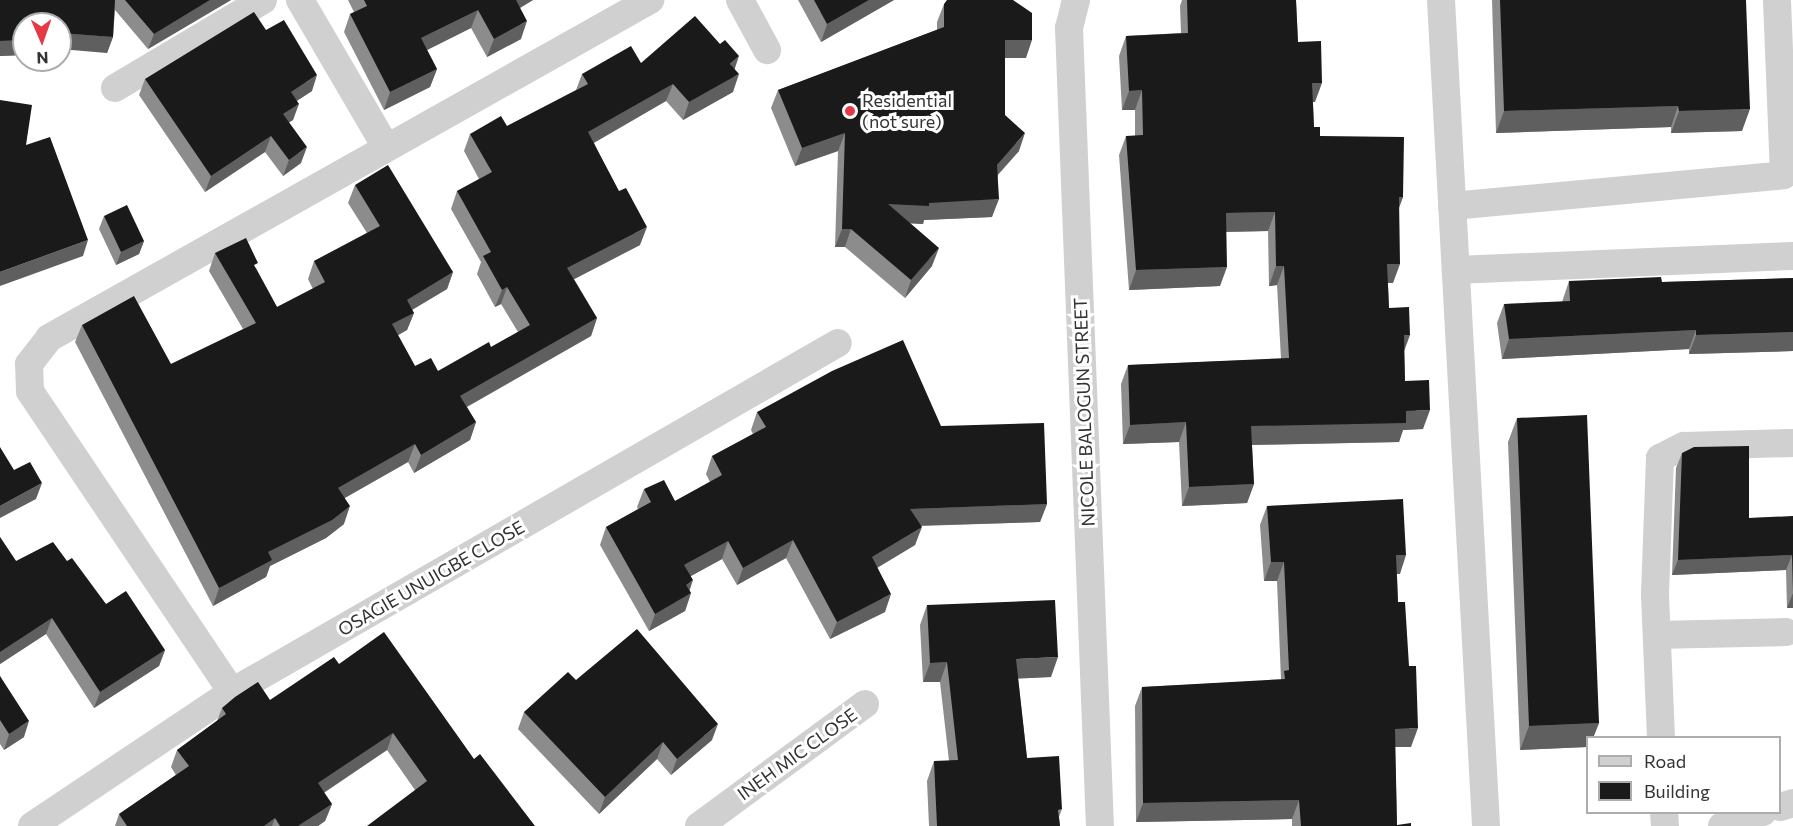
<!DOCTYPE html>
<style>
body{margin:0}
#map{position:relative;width:1793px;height:826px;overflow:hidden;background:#fff;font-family:Commissioner,sans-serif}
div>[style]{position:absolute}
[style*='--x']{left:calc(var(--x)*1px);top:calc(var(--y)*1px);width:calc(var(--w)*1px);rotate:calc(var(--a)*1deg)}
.minor>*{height:28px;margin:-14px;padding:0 14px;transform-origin:14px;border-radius:14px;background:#d0d0d0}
.wall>*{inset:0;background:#8c8c8c}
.shaded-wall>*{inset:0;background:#5f5f5f}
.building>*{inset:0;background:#1a1a1a}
.dots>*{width:16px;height:16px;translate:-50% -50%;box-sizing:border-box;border:3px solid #fff;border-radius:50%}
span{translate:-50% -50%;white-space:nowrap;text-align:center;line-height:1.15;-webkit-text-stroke:6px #fff;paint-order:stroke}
.poi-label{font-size:18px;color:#333}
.left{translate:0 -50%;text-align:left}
.street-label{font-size:18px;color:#333}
.legend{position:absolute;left:1586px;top:736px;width:195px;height:78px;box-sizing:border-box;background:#fff;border:2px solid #adadad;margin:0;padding:8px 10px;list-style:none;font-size:18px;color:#333}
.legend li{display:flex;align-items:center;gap:12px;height:30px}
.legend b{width:30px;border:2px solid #adadad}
.north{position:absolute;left:12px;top:12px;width:60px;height:60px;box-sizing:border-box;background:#fff;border:2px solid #adadad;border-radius:50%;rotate:178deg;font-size:16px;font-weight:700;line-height:24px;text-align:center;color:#333}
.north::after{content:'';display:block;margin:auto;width:21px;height:27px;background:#e63946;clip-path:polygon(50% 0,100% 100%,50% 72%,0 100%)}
</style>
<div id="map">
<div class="minor">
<div style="--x:300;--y:0;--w:170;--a:59.7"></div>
<div style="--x:740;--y:0;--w:57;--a:61.6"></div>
<div style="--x:1076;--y:0;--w:29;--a:104"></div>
<div style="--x:1069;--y:28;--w:799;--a:87.78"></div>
<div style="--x:1441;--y:0;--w:827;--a:86.88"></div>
<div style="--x:115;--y:88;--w:172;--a:-30.7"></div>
<div style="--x:1452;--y:206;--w:333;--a:-5.3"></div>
<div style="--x:1784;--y:175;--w:175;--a:-92.3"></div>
<div style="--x:1456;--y:270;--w:337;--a:-2.4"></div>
<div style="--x:1657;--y:635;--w:129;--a:-1.3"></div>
<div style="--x:232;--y:692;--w:362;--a:-123.9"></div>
<div style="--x:30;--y:391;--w:27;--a:-92"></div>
<div style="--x:29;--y:364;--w:33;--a:-52"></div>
<div style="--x:49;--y:338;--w:690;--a:-29.35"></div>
<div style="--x:1661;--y:738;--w:144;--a:-92.4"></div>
<div style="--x:1655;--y:594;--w:136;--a:-87.9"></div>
<div style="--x:1660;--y:458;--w:27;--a:-27"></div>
<div style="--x:1684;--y:446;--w:109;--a:-1.6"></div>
<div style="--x:1780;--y:807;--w:14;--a:-17"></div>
<div style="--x:1664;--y:812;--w:14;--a:86"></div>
<div style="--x:32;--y:826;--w:241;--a:-33.8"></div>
<div style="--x:232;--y:692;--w:699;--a:-29.94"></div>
<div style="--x:699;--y:826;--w:206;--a:-36.3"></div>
<div style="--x:1722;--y:826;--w:43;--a:-18.9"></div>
</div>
<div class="wall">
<div style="clip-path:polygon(0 0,231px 0,148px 49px,115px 10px,113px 37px,107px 53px,24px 24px,24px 55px,0 56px)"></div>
<div style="clip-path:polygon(348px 0,533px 0,520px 8px,521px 39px,487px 57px,471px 28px,427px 50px,437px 69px,430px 87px,384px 110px,344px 32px,350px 14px,354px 12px)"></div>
<div style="clip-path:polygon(798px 0,894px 0,821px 42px)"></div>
<div style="clip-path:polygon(1182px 0,1296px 0,1298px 42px,1315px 102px,1313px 102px,1314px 127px,1320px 136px,1403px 197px,1399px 207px,1393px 283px,1388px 283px,1389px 308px,1404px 350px,1405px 381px,1423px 429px,1403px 430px,1399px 442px,1252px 445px,1254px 484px,1247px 503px,1182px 506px,1179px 442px,1123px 444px,1121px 384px,1128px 365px,1281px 359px,1277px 285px,1269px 286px,1268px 231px,1226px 232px,1220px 286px,1129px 290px,1119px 155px,1126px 136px,1135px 136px,1135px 110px,1122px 110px,1119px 56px,1126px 36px,1181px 33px,1180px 6px)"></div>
<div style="clip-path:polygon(1492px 0,1746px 0,1742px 131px,1671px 133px,1671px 127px,1496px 133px)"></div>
<div style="clip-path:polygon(944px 4px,1026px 58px,1005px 58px,1005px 115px,1019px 151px,998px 175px,992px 217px,924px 220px,923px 224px,910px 223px,932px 266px,905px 298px,845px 247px,835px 247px,838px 151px,795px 166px,771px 108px,778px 90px,937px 30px,937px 22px)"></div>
<div style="clip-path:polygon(266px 30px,312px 91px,297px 101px,293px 120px,289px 122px,301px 163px,283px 176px,265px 152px,205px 192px,139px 95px,145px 79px)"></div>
<div style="clip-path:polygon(641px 63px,735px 69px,733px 92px,683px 120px,666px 101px,594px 143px,640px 245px,574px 279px,597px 318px,591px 336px,467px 407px,476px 422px,470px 440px,414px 473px,408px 462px,345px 498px,344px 524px,326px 538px,270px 566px,266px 577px,213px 606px,75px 342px,82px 325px,171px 364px,243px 329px,209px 271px,215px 253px,256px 268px,277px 307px,313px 289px,308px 279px,314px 261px,367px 233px,348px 203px,355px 185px,453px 272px,447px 289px,412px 310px,414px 313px,407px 330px,398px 335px,415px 366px,438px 371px,491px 347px,518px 332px,501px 304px,495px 307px,477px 274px,481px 262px,451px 209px,457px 191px,479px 179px,464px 151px,470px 134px,507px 126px,576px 90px,582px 74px)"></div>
<div style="clip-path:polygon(104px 216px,144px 241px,139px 254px,116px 265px,99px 229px)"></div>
<div style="clip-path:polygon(1793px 278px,1793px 351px,1689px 354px,1689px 349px,1502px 359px,1497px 323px,1504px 304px,1562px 302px,1569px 281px,1662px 282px)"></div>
<div style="clip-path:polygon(757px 412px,941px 426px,1047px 504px,1040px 522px,921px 526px,915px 545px,877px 568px,885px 612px,830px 639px,786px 558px,737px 585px,722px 559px,691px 576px,689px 590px,691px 593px,685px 611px,649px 631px,600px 545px,606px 527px,638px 509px,637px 507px,644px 489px,675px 501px,710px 482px,706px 474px,712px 456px,753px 434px,751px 430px)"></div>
<div style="clip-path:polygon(1517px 418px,1599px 723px,1593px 738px,1587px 738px,1587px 747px,1520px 750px,1508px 442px)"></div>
<div style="clip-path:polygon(1682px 453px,1749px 518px,1793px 517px,1793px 608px,1787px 608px,1786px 570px,1672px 575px,1676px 468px)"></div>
<div style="clip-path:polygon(1267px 506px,1400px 574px,1397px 574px,1398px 602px,1411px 747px,1395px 747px,1397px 825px,1411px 826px,1292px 826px,1292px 819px,1136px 822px,1135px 706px,1142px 687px,1281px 680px,1277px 581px,1264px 581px,1260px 525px)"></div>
<div style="clip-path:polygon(0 537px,16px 561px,67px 561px,106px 604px,165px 650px,159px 666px,94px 708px,46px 634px,0 664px)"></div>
<div style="clip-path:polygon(927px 605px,1051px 677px,1018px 678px,1027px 758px,1062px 809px,1059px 817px,1060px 826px,929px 826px,927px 781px,934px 761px,949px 761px,940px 682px,923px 682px,920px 625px)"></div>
<div style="clip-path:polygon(339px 664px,474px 759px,535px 826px,415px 790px,387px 750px,324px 793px,332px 804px,325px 821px,318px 826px,115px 826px,119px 814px,176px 775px,171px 767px,177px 750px,217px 721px,222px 708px,270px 700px)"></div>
<div style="clip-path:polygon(0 676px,24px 737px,4px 750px,0 744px)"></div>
<div style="clip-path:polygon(576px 680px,712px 740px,671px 775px,657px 759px,599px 814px,518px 729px,524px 712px)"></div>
</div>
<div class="shaded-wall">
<div style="clip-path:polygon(210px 0,231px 0,148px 49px,154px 34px)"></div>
<div style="clip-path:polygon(513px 0,533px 0,508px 15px)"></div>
<div style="clip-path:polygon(869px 0,894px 0,821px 42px,827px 24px)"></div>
<div style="clip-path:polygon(478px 10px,471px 28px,415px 56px,421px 38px)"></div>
<div style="clip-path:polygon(527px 21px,521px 39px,487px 57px,494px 39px)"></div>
<div style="clip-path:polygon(60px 33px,113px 37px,107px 53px,60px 49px)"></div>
<div style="clip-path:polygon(24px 40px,24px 55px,0 56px,0 41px)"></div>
<div style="clip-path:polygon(1005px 40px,1032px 40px,1026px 58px,998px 58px)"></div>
<div style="clip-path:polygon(739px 56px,733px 74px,730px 64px)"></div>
<div style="clip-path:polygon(437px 69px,430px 87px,384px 110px,390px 92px)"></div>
<div style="clip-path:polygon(739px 74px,733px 92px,683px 120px,689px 102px)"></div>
<div style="clip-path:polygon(317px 75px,312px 91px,285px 108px,291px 92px)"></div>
<div style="clip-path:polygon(1312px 83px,1322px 83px,1315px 102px,1305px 102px)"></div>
<div style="clip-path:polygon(673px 84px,666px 101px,581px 150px,588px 132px)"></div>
<div style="clip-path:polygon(1142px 90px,1135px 110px,1122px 110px,1129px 91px)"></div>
<div style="clip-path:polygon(299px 104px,293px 120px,277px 130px,283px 114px)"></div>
<div style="clip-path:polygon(1678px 106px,1671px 127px,1496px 133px,1504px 111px)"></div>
<div style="clip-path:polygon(1750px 109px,1742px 131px,1671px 133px,1679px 111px)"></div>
<div style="clip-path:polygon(845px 133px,838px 151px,795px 166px,802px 148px)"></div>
<div style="clip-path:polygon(1025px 133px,1019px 151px,990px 183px,997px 165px)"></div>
<div style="clip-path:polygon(271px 136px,265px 152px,205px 192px,211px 176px)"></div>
<div style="clip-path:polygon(307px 147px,301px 163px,283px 176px,289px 160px)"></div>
<div style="clip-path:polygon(1399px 197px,1403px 197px,1396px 216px)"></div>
<div style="clip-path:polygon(999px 199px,992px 217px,924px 220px,923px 224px,881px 222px,888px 204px)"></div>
<div style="clip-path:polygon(1275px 212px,1268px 231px,1219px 232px,1226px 213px)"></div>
<div style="clip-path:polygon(647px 227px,640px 245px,561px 286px,567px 268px)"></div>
<div style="clip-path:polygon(842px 229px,851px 229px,845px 247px,835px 247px)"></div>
<div style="clip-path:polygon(88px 240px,83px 256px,0 286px,0 272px)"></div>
<div style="clip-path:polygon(144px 241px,139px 254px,116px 265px,121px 252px)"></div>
<div style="clip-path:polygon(939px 248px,932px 266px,905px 298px,911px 280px)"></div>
<div style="clip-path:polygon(1387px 264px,1400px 264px,1393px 283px,1380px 283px)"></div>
<div style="clip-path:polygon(1276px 266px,1284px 266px,1277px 285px,1269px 286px)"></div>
<div style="clip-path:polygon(1227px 267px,1220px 286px,1129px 290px,1136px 270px)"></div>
<div style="clip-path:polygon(453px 272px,447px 289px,400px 317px,407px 300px)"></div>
<div style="clip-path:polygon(507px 287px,501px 304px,495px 307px,502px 290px)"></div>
<div style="clip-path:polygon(414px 313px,407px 330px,386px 342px,392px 324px)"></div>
<div style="clip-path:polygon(597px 318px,591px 336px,454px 414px,460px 396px)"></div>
<div style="clip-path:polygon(1696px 330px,1689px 349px,1502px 359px,1509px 339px)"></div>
<div style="clip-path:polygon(1793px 332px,1793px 351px,1689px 354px,1696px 335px)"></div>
<div style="clip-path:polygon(1404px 335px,1410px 335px,1403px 354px)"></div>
<div style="clip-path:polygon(1430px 410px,1423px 429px,1403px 430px,1399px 442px,1244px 445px,1251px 426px,1406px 411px)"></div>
<div style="clip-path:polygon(476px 422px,470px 440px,414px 473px,421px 455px)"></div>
<div style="clip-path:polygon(1186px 422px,1179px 442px,1123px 444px,1130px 425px)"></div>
<div style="clip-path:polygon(415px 444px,408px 462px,332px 505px,338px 488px)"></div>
<div style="clip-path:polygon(42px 483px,36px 499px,0 518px,0 506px)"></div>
<div style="clip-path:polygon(1254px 484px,1247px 503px,1182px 506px,1189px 487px)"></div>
<div style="clip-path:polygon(1047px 504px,1040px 522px,904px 526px,910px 509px)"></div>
<div style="clip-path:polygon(350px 506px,344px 524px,326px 538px,270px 566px,266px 577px,213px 606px,219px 588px,268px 552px)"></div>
<div style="clip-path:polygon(922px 527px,915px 545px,865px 575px,872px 557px)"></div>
<div style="clip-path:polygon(793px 540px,786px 558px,737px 585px,743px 568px)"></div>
<div style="clip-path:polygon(728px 541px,722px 559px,678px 583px,684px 565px)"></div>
<div style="clip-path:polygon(1396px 555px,1406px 555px,1400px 574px,1389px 574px)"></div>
<div style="clip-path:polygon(1792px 555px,1786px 570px,1672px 575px,1678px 560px)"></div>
<div style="clip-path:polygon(1271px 562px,1284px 562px,1277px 581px,1264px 581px)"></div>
<div style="clip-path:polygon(693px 580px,688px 595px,691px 593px,685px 611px,649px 631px,655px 614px,686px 585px)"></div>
<div style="clip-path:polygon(1793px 593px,1793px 608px,1787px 608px)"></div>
<div style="clip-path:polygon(891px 594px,885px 612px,830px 639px,837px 622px)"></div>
<div style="clip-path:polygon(52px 618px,46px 634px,0 664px,0 652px)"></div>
<div style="clip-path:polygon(165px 650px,159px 666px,94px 708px,100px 692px)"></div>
<div style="clip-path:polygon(1058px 657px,1051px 677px,1009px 679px,1016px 659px)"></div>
<div style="clip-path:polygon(947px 662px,940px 682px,923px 682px,930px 663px)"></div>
<div style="clip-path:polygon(29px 721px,24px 737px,4px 750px,9px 734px)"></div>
<div style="clip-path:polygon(1599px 723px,1593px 738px,1587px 738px,1587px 747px,1520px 750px,1529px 726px)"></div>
<div style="clip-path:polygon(718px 724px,712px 740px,671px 775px,677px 759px)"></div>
<div style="clip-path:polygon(1418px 728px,1411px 747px,1388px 747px,1395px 729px)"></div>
<div style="clip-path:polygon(393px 733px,387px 750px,311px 801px,318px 783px)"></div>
<div style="clip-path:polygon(663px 742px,657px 759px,599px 814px,605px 797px)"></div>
<div style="clip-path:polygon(1299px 800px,1292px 819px,1136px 822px,1143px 803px)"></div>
<div style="clip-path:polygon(332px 804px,325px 821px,318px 826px,298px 826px)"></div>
<div style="clip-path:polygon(275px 818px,272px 826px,264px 826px)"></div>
</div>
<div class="building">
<div style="clip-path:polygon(0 0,115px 0,113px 37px,60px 33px,60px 24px,24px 24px,24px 40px,0 41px)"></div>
<div style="clip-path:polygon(125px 0,210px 0,154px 34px)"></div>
<div style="clip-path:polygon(364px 0,516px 0,527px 21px,494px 39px,478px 10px,421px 38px,437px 69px,390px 92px,350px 14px,367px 6px)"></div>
<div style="clip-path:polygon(814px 0,869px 0,827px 24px)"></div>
<div style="clip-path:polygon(947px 0,1013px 0,1032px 13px,1032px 40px,1005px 40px,1005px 115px,1025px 133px,997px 165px,999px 199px,929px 203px,929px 206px,888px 204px,939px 248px,911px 280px,851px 229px,842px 229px,845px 133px,802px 148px,778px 90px,944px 27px,944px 4px)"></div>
<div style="clip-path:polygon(1187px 0,1296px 0,1298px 42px,1321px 41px,1322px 83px,1312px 83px,1314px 127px,1320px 127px,1320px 136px,1404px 137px,1403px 197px,1399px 197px,1400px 264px,1387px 264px,1389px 308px,1409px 307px,1410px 335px,1404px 335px,1405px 381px,1429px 380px,1430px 410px,1406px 411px,1406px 423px,1251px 426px,1254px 484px,1189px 487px,1186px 422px,1130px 425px,1128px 365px,1289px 358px,1284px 266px,1276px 266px,1275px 212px,1226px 213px,1227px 267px,1136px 270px,1126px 136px,1143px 135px,1142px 90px,1129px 91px,1126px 36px,1188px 33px)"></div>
<div style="clip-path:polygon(1500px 0,1746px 0,1750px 109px,1679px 111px,1678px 106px,1504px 111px)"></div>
<div style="clip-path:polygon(254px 12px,266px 30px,284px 20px,317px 75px,291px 92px,299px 104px,283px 114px,307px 147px,289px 160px,271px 136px,211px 176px,145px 79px)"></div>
<div style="clip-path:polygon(695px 16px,720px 44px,725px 40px,739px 56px,730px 64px,739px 74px,689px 102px,673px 84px,588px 132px,619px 191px,626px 188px,647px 227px,567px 268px,597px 318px,460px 396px,476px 422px,421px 455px,415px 444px,338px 488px,350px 506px,332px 520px,268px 552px,272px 560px,219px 588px,82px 325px,134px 296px,171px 364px,256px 323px,215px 253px,246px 238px,258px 263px,254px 265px,277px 307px,325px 282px,314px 261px,380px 226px,355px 185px,388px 165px,453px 272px,407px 300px,414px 313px,392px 324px,415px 366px,431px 358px,438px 371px,489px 342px,491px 347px,530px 325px,507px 287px,502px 290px,483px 256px,491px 252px,457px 191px,492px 172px,470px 134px,501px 116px,507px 126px,588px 84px,582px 74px,631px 46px,641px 63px)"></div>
<div style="clip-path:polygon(0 100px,32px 105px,26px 145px,50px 137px,88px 240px,0 272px)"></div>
<div style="clip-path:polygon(127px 205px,144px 241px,121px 252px,104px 216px)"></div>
<div style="clip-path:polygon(1661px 277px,1662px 282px,1793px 278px,1793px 332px,1696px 335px,1696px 330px,1509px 339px,1504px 304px,1570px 301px,1569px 281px)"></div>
<div style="clip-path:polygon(903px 340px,941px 426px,1044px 423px,1047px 504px,910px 509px,922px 527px,872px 557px,891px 594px,837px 622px,793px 540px,743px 568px,728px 541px,684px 565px,693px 580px,686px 585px,691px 593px,655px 614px,606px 527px,651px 502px,644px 489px,664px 480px,675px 501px,722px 475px,712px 456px,766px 427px,757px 412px,832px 371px)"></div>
<div style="clip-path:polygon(1587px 415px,1599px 723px,1529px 726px,1517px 418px)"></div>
<div style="clip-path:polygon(1749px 446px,1749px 518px,1793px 516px,1793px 593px,1792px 555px,1678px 560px,1682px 453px,1694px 447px)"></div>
<div style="clip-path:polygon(0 447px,14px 470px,30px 462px,42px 483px,0 506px)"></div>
<div style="clip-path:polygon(1403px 499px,1406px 555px,1396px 555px,1398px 602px,1405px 602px,1409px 666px,1416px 666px,1418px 728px,1395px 729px,1397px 825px,1411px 823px,1411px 826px,1301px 826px,1299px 800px,1143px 803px,1142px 687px,1285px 679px,1284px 671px,1289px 670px,1284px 562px,1271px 562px,1267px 506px)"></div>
<div style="clip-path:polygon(0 537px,16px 561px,53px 542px,67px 561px,72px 558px,106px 604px,126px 591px,165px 650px,100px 692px,52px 618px,0 652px)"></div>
<div style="clip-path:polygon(1055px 600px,1058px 657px,1016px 659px,1027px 758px,1059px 756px,1062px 809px,1058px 810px,1060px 826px,937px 826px,934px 761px,958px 760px,947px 662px,930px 663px,927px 605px)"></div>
<div style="clip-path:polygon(637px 629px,718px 724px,677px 759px,663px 742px,605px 797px,524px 712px,568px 672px,576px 680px)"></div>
<div style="clip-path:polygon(384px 632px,474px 759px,480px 754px,535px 826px,367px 826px,427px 781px,393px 733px,318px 783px,332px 804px,298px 826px,280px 826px,275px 818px,264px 826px,127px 826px,119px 814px,189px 766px,177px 750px,226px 714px,222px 708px,235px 697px,258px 682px,270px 700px,334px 657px,339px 664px)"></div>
<div style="clip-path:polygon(0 676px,29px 721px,9px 734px,0 720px)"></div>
</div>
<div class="dots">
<div style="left:850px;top:111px;background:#e63946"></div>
</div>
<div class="poi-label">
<span class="left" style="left:862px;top:111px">Residential<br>(not sure)</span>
</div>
<div class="street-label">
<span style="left:1084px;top:412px;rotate:-92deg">NICOLE BALOGUN STREET</span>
<span style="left:431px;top:578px;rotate:-30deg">OSAGIE UNUIGBE CLOSE</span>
<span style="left:797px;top:754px;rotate:-36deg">INEH MIC CLOSE</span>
</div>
<ul class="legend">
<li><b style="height:8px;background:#d0d0d0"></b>Road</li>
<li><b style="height:16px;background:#1a1a1a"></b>Building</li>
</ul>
<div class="north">N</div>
</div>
